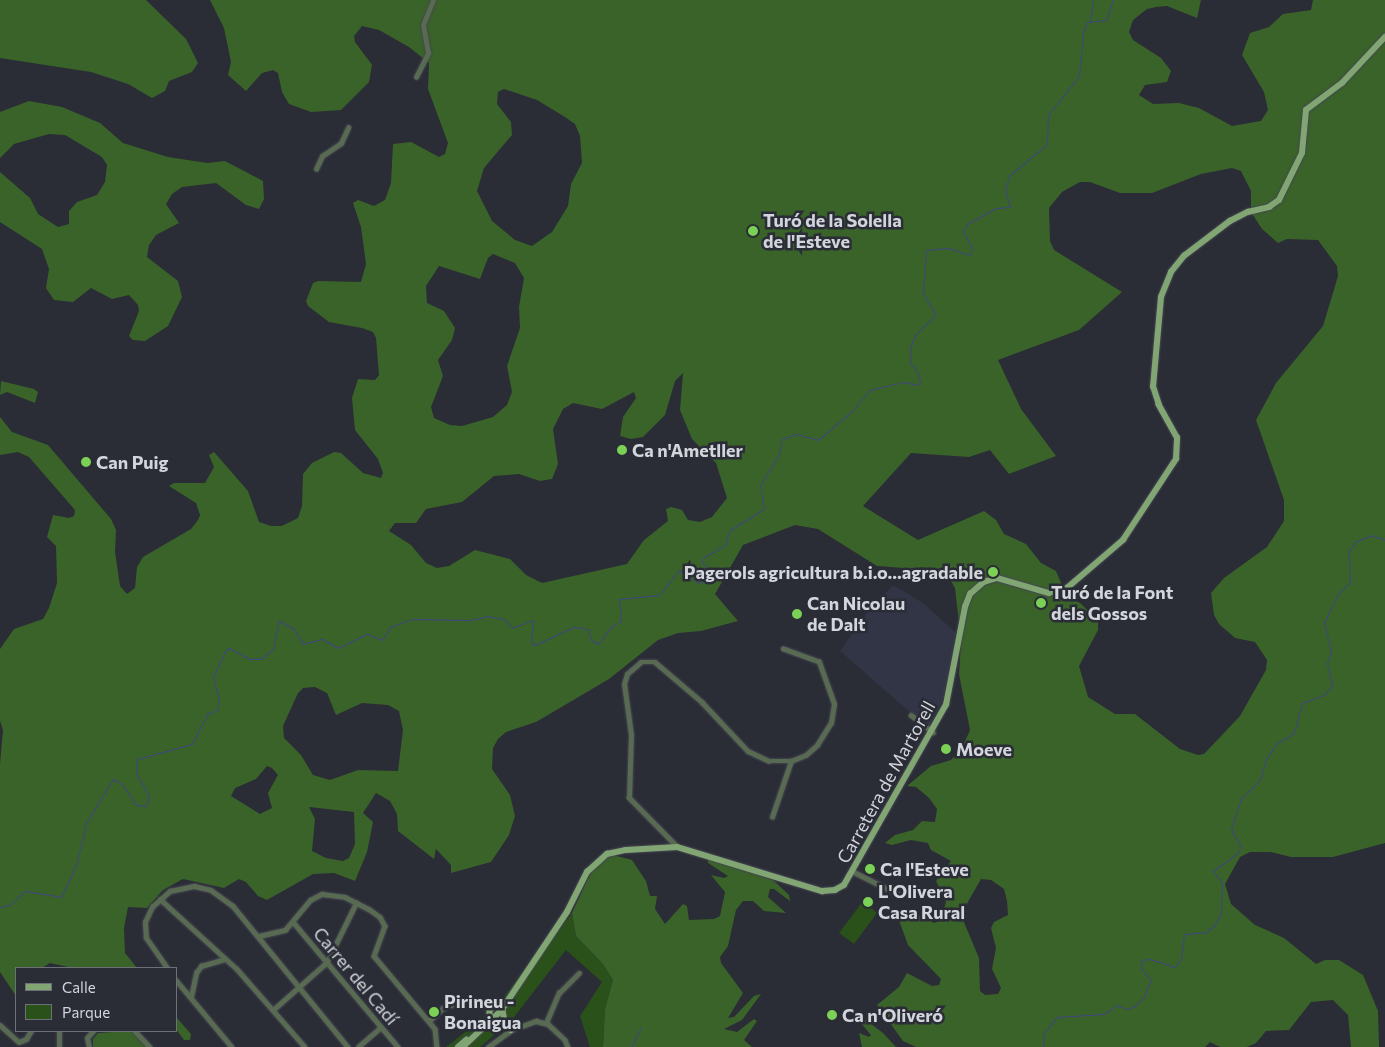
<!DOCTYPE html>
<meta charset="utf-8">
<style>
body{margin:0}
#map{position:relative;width:1385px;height:1047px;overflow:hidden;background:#2a2c36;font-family:Commissioner,sans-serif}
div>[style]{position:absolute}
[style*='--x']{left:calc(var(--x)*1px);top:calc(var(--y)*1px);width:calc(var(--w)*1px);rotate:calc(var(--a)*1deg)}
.built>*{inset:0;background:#323545}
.green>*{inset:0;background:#2b511a}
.forest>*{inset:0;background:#3a6329}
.stream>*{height:1px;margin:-0.5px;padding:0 0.5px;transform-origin:0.5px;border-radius:0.5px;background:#404681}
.roads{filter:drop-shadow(0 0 1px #454751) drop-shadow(0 0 1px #454751)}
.minor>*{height:4.5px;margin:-2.25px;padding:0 2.25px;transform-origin:2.25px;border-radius:2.25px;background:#586a51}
.major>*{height:5.5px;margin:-2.75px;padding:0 2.75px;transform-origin:2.75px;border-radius:2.75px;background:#81a673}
.dots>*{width:14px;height:14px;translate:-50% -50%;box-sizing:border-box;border:2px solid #2a2c36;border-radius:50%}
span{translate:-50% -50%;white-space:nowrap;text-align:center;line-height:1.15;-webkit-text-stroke:5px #2a2c36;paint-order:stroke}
.poi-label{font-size:18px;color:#d3d5dc;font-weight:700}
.left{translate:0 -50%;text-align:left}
.right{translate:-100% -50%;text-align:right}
.street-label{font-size:18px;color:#d3d5dc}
.legend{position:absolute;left:15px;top:967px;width:162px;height:65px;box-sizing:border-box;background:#2a2c36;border:1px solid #6e7078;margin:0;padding:6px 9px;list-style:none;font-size:15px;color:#d3d5dc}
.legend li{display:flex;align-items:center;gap:10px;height:25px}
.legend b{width:25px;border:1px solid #6e7078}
</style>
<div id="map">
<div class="built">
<div style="clip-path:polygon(893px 585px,923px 603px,956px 633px,943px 700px,928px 728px,840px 651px,868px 611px)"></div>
</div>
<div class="green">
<div style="clip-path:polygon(863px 901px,877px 913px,854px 944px,839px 933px)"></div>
<div style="clip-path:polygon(572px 913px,576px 936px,603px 964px,613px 980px,605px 1009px,603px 1047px,590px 1047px,580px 1016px,602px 982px,566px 950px,511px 1021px,480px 1047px,446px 1047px,497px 1007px,547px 938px,552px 940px)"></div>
</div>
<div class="forest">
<div style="clip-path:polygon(0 0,146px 0,186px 39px,198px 63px,192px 72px,169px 81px,165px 91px,152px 98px,128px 84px,91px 72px,0 58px)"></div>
<div style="clip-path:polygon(evenodd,210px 0,1201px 0,1197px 18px,1167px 6px,1156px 7px,1147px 9px,1133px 20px,1129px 32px,1133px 40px,1161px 58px,1171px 71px,1167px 82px,1145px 85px,1139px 95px,1153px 104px,1179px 103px,1199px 108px,1232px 126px,1261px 121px,1268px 110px,1264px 92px,1242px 55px,1250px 33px,1269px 27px,1283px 14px,1311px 10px,1313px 0,1385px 0,1385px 843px,1333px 857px,1291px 857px,1271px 852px,1250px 852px,1240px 857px,1225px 884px,1231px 904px,1255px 925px,1284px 938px,1316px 964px,1325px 960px,1339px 960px,1363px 975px,1378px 1011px,1379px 1047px,1351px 1047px,1348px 1015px,1333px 1000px,1311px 1002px,1289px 1030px,1266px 1031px,1256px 1043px,1247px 1047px,1220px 1047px,1210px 1042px,1205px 1047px,916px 1047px,903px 1041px,877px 1005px,899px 987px,907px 973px,932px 986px,939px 985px,941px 979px,908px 945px,897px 915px,899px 913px,912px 917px,922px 915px,934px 923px,940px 921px,946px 902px,936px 881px,951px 861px,931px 850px,928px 843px,911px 840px,892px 845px,885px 843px,895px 835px,913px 830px,922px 821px,935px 822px,937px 809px,929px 798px,916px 787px,907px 786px,931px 766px,951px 760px,963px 746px,970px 730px,959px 674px,961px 641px,955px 588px,945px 571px,877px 566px,818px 529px,795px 525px,743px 545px,715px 594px,738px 621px,701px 631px,678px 633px,658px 640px,609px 679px,536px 722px,506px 732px,498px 739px,493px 748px,492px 769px,510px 795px,515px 816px,509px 835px,491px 862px,451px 873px,451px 865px,436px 849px,434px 859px,398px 831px,397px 814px,390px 801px,376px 793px,363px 813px,373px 822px,367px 852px,355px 881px,334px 873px,313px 874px,267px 900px,258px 896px,246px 882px,239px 879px,224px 888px,183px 879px,163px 890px,147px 908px,128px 907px,124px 928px,125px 953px,137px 968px,73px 968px,50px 963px,42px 968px,16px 968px,16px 996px,0 972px,0 764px,3px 730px,0 721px,0 649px,14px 629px,43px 619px,49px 608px,57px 583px,56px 546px,47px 537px,53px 515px,69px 518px,74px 516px,75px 510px,29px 457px,18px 452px,0 455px,0 417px,12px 432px,48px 445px,111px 519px,116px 530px,115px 552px,120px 586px,127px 594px,135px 588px,137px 567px,143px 557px,191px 529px,198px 520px,200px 515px,196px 503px,169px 486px,174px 483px,205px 483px,214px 467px,209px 455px,214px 452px,248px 491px,259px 522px,271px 526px,282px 526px,298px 518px,302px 506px,303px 474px,312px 463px,334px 452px,341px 453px,363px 473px,381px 478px,383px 473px,378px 459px,355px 430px,352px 398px,358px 379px,375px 380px,379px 375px,376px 338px,373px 332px,362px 328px,329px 322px,308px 306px,306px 301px,313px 283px,318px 281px,361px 282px,366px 264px,361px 227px,353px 203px,358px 200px,374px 206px,385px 200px,391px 183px,393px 144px,411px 142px,439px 157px,445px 154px,448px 143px,428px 89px,429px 63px,409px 47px,379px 30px,362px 26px,354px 36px,355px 42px,372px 65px,369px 82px,341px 110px,311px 112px,289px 104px,282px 92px,278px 73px,273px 70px,262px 73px,246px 91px,228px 75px,231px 62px,224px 28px,210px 0,504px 89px,537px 100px,565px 117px,575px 124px,580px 136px,582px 163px,571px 184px,568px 206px,552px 232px,532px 246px,515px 240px,492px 221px,477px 191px,484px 168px,512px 135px,511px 122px,497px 104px,498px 92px,504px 89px,210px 0,1232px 168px,1241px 171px,1251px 191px,1251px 212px,1262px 229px,1278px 243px,1287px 239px,1318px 240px,1337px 266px,1338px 276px,1323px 326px,1276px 383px,1256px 420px,1284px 500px,1284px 521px,1267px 547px,1224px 578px,1211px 593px,1214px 615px,1219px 624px,1235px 638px,1255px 642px,1267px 660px,1266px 670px,1240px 716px,1204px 754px,1198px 755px,1180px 749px,1135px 714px,1115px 714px,1088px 697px,1079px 666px,1098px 630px,1098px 620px,1080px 603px,1067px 597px,1056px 571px,1041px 563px,1026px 544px,1004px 534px,996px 520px,984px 511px,918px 540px,863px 506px,911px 453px,969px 457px,990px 450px,1009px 474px,1056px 456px,1021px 409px,998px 360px,1079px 330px,1122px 292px,1054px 250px,1050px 241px,1049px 208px,1062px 192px,1080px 182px,1090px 182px,1120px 193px,1152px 193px,1201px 174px,1232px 168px,210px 0,493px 254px,515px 263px,524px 278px,519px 307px,520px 328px,507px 366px,512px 392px,507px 405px,493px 417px,462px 426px,450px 425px,434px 418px,431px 407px,443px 376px,438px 360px,452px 340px,455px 328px,444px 311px,427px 303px,426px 286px,439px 266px,480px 279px,488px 258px,493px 254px,210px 0,683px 373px,680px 410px,692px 439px,716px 463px,727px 498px,712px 517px,700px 522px,688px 520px,682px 510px,671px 507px,666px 509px,668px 521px,644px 540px,627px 564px,542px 583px,526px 575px,510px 559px,475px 550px,449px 566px,437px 568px,426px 563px,411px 545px,389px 531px,395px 523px,416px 523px,426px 509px,462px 502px,494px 476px,519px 474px,540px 481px,552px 479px,558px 464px,553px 429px,563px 409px,573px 403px,602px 409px,634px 392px,636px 398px,623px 417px,620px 436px,631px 439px,643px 437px,665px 415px,675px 381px,683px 373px,210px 0,315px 687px,327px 693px,336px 715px,362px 703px,388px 705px,399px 711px,403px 730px,398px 771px,358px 770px,330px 780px,313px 775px,301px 755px,284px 738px,283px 726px,298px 693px,303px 688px,315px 687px,210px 0,267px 766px,272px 768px,278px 775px,268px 793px,272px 808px,260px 814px,231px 796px,235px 788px,256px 779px,267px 766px,210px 0,309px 807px,354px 812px,355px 844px,349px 858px,343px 861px,326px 858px,312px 851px,315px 819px,309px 807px,210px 0,981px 879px,991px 880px,1004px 889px,1007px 901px,1008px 915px,994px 922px,991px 928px,996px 948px,992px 969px,1001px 988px,998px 994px,985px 995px,980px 991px,979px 958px,963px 920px,965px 907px,981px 879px)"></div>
<div style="clip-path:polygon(29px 101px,62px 107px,100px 123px,123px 143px,168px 157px,207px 163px,225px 161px,263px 181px,264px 199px,259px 209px,246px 205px,216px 183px,182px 187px,172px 194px,166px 204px,179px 223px,156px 235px,149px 245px,147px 257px,178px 281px,182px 297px,168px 326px,145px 341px,133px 340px,129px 336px,139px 311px,138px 305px,129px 295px,112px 299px,91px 288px,73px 302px,54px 300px,46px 288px,49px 269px,42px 249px,0 222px,0 172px,30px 198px,38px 214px,58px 227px,69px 224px,69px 211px,77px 202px,97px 195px,105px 182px,107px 165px,102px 157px,65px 135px,49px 134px,14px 144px,0 158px,0 112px)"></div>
<div style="clip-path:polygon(1px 381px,34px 389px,38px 392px,35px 403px,7px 392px,0 395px)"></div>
<div style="clip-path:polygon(613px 855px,632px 860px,646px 881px,650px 896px,657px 896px,655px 909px,665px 924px,683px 904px,687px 906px,689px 920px,714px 919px,720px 916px,725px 892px,711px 875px,724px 878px,728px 876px,708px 863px,708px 859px,773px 880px,789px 895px,790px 901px,774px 889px,770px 889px,768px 897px,786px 913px,764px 911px,753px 901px,743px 901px,736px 910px,728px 946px,720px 957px,721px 963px,743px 993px,728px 1018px,734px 1017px,754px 996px,761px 994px,742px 1020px,724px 1029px,737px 1032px,754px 1019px,757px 1021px,744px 1040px,752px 1047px,603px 1047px,605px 1009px,613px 980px,603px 964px,576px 936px,572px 913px,589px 876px,598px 863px)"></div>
<div style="clip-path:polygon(176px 1017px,191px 1034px,190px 1040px,184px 1040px,176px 1029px)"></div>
<div style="clip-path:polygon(862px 1017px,883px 1033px,896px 1047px,862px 1047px,859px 1033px,869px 1037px,871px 1035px,860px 1022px)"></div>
<div style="clip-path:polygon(128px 1031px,134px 1032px,147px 1047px,93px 1047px,93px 1039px,98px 1033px)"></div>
</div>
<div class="stream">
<div style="--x:1090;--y:21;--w:21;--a:-82"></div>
<div style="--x:0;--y:907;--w:10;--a:-11"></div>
<div style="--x:10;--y:905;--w:21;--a:-43"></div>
<div style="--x:25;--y:891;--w:36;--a:9"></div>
<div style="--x:61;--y:897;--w:38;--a:-65"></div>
<div style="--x:77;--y:862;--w:40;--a:-77"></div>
<div style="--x:86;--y:823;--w:52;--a:-58.5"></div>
<div style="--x:113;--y:779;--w:10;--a:29"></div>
<div style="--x:122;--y:784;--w:25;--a:56"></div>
<div style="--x:136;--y:805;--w:10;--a:6"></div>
<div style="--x:146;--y:806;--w:10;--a:-73"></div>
<div style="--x:149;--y:796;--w:26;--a:-119"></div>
<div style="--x:136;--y:773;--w:14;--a:-86"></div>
<div style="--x:137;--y:759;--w:57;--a:-15.3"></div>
<div style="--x:192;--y:744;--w:34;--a:-63"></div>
<div style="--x:207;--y:714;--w:11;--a:-22"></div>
<div style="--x:217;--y:710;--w:11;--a:-80"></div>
<div style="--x:219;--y:699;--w:23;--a:-105"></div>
<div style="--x:213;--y:677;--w:29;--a:-65"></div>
<div style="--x:225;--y:651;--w:5;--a:-37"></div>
<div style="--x:229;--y:648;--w:24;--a:28"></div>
<div style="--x:250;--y:659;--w:11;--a:0"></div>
<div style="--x:261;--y:659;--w:16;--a:-40"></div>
<div style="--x:273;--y:649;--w:29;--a:-78"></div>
<div style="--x:279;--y:621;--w:16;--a:27"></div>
<div style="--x:293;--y:628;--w:19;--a:58"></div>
<div style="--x:303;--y:644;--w:20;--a:-15"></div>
<div style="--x:322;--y:639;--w:18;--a:29"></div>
<div style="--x:338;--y:648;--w:32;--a:-26"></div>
<div style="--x:367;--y:634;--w:16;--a:22"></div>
<div style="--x:382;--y:640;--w:15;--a:-58"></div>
<div style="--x:390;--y:627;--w:23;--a:-20"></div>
<div style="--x:412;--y:619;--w:59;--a:1"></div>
<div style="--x:471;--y:620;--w:17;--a:-13"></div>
<div style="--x:488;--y:616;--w:16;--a:11"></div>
<div style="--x:504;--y:619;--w:12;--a:48"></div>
<div style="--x:512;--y:628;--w:22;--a:-21"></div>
<div style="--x:533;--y:620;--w:23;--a:95"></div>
<div style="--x:531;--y:643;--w:4;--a:27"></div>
<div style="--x:535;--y:645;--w:42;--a:-25.3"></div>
<div style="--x:573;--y:627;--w:15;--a:8"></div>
<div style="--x:588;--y:629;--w:11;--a:75"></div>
<div style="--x:591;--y:640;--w:8;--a:30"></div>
<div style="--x:598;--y:644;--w:21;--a:-53"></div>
<div style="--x:611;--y:627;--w:12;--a:-31"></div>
<div style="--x:621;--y:621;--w:22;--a:-95"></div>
<div style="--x:619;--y:599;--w:40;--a:-5.7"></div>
<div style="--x:659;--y:595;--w:32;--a:-51"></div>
<div style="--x:679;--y:570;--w:23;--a:34"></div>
<div style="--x:698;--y:583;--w:7;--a:-16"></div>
<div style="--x:705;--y:581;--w:11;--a:-75"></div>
<div style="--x:708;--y:570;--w:10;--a:-127"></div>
<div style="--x:702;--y:562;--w:4;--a:-76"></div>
<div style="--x:703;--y:558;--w:26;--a:-31"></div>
<div style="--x:725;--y:545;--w:16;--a:-72"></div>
<div style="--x:730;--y:530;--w:40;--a:-32"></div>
<div style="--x:764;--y:509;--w:24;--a:-99"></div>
<div style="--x:760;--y:485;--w:36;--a:-58"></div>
<div style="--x:779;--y:454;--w:15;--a:-79"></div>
<div style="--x:782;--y:439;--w:15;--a:-20"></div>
<div style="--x:796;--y:434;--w:23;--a:15"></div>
<div style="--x:818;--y:440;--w:46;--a:-40.6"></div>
<div style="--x:853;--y:410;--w:26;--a:-51"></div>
<div style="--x:869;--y:390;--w:35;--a:-13"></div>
<div style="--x:903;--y:382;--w:15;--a:11"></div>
<div style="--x:918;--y:385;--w:4;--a:-56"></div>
<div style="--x:920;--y:382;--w:11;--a:-105"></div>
<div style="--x:917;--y:371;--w:11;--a:-131"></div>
<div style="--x:910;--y:363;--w:17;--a:-87"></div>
<div style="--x:911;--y:346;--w:12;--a:-70"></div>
<div style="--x:915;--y:335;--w:29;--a:-44"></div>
<div style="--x:936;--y:315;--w:26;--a:-121"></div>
<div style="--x:923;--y:293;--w:43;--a:-86"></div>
<div style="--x:926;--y:250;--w:22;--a:-5"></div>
<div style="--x:948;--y:248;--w:23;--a:18"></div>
<div style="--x:970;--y:255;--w:7;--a:-74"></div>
<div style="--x:972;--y:248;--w:19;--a:-118"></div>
<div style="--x:963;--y:231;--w:8;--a:-60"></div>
<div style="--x:967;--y:224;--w:33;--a:-29"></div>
<div style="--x:996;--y:208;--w:14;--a:-4"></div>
<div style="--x:1010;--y:207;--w:18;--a:-106"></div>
<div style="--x:1005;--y:190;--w:15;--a:-74"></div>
<div style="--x:1009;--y:176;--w:50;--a:-40.1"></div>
<div style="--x:1047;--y:144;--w:29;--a:-88"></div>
<div style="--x:1048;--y:115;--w:50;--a:-51.5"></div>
<div style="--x:1079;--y:76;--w:43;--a:-84.7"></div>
<div style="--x:1083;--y:33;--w:12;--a:-70"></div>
<div style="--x:1087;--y:22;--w:19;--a:-6"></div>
<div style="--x:1106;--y:20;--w:21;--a:-71"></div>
<div style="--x:631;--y:1047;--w:22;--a:-63"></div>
<div style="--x:1043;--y:1047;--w:14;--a:-86"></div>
<div style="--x:1044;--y:1033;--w:21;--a:-51"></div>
<div style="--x:1057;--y:1017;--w:47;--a:-3.7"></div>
<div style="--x:1104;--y:1014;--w:16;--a:-35"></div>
<div style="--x:1117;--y:1005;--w:11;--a:22"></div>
<div style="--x:1127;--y:1009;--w:9;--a:-21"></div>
<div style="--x:1135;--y:1006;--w:13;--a:-45"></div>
<div style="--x:1144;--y:997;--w:18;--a:-68"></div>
<div style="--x:1151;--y:980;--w:16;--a:-130"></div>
<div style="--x:1141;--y:968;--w:8;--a:-83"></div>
<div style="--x:1142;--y:960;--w:8;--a:-7"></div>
<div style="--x:1150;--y:959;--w:26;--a:18"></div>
<div style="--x:1175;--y:967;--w:10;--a:-53"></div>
<div style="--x:1181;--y:959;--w:25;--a:-83"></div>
<div style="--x:1184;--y:934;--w:22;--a:-5"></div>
<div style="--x:1206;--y:932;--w:10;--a:-37"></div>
<div style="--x:1214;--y:926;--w:15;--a:-62"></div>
<div style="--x:1221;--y:913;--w:30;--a:-88"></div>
<div style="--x:1222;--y:883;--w:15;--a:-127"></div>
<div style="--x:1213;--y:871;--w:32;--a:-36"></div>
<div style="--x:1239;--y:852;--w:7;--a:-82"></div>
<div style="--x:1240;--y:845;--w:18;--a:-119"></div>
<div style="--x:1231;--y:829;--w:32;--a:-72"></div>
<div style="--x:1241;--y:799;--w:27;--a:-45"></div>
<div style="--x:1260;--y:780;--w:22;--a:-74"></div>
<div style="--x:1266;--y:759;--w:18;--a:-56"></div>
<div style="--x:1276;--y:744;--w:21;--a:-31"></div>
<div style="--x:1294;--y:733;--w:31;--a:-75"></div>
<div style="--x:1302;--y:703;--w:23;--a:-20"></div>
<div style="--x:1324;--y:695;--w:13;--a:-51"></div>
<div style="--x:1332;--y:685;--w:23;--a:-103"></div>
<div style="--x:1327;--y:663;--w:13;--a:-72"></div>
<div style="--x:1331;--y:651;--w:29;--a:-104"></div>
<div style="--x:1324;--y:623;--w:31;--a:-65"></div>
<div style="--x:1337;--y:595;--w:18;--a:-45"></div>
<div style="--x:1350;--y:582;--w:31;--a:-92"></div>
<div style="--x:1349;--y:551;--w:11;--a:-56"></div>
<div style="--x:1355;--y:542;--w:18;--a:-22"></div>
<div style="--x:1372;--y:535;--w:14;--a:21"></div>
</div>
<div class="roads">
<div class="minor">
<div style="--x:416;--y:77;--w:27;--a:-63"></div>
<div style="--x:428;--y:53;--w:28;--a:-100"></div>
<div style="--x:423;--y:25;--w:27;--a:-68"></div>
<div style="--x:316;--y:169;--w:14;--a:-65"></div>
<div style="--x:322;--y:156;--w:23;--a:-34"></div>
<div style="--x:341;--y:143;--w:17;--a:-65"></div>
<div style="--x:911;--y:715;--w:28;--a:38"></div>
<div style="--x:772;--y:817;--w:59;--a:-71.3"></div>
<div style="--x:677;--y:847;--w:69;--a:-134.4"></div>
<div style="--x:629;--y:798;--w:63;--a:-88.2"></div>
<div style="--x:631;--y:735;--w:51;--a:-97.8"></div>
<div style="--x:624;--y:684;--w:10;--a:-73"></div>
<div style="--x:627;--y:674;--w:18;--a:-41"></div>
<div style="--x:641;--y:662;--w:14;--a:0"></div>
<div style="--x:655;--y:662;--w:62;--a:40.4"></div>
<div style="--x:702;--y:702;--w:67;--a:46.8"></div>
<div style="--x:748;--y:751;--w:23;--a:25"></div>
<div style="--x:769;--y:761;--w:22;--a:0"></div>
<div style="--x:791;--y:761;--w:16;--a:-22"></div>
<div style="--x:806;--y:755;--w:15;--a:-42"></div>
<div style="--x:817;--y:745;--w:26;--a:-58"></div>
<div style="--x:831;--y:723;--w:19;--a:-81"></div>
<div style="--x:834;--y:704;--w:45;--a:-109.7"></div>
<div style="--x:819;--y:662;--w:38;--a:-160"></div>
<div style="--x:854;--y:872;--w:49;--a:26.6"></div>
<div style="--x:160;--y:899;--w:104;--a:42.3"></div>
<div style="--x:237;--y:969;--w:103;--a:48.9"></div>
<div style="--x:294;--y:923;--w:162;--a:50"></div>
<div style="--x:259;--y:936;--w:27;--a:-13"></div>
<div style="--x:285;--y:930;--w:39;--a:-50"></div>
<div style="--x:310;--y:900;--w:13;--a:-27"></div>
<div style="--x:322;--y:894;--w:23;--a:7"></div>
<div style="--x:345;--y:897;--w:27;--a:27"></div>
<div style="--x:369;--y:909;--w:14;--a:36"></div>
<div style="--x:380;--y:917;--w:10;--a:61"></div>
<div style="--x:385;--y:926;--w:32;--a:110"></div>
<div style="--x:374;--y:956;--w:95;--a:50.1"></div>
<div style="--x:435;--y:1029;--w:18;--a:84"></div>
<div style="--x:167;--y:968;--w:37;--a:-125"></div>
<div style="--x:146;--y:938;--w:16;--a:-94"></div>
<div style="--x:145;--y:922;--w:17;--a:-65"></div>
<div style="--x:152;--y:907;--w:24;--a:-42"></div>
<div style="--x:170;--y:891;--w:25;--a:-12"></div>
<div style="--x:194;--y:886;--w:17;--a:13"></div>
<div style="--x:211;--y:890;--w:27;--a:36"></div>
<div style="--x:233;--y:906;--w:182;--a:50.8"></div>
<div style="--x:176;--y:980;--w:87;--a:50.1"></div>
<div style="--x:191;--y:997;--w:25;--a:-78"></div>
<div style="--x:196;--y:973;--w:9;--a:-54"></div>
<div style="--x:201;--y:966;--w:25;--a:-16"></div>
<div style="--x:273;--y:1010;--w:72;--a:-41.6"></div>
<div style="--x:327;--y:962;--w:66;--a:-63.8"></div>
<div style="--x:429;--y:1021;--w:19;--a:-43"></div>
<div style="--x:443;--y:1008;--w:12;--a:-20"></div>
<div style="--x:454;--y:1004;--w:30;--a:4"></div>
<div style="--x:546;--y:1023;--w:33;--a:-67"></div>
<div style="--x:559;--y:993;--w:28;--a:-45"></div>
<div style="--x:0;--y:1025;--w:25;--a:42"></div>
<div style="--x:19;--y:1042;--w:8;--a:-23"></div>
<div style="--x:26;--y:1039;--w:9;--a:-58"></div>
<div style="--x:135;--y:1031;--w:22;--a:47"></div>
<div style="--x:59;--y:1047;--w:16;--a:-90"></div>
<div style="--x:89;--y:1047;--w:9;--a:-103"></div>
<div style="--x:87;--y:1038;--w:9;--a:-49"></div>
<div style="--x:358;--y:1047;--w:30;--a:-41"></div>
<div style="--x:488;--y:1047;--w:29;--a:-36"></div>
<div style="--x:511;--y:1030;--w:27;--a:-20"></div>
<div style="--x:536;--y:1021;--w:12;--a:14"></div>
<div style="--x:548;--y:1024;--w:23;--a:43"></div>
<div style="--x:565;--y:1040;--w:8;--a:67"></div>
</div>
<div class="major">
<div style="--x:484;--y:1006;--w:16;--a:4"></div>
<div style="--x:490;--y:1010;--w:9;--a:90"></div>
<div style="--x:503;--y:1010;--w:12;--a:81"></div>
<div style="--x:505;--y:1022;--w:10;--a:53"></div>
<div style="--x:458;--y:1047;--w:11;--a:-41"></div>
<div style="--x:463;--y:1047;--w:52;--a:-43.5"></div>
<div style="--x:501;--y:1011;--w:119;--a:-56.3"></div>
<div style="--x:567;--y:912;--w:45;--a:-63.4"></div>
<div style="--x:587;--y:872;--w:27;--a:-42"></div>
<div style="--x:607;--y:854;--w:19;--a:-12"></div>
<div style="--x:626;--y:850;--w:51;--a:-3.4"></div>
<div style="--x:677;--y:847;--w:152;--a:16.9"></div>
<div style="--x:822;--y:891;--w:13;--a:-4"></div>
<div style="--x:835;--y:890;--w:10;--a:-29"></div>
<div style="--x:844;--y:885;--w:207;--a:-60.5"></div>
<div style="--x:946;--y:705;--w:100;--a:-79"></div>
<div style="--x:965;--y:607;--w:14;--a:-69"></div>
<div style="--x:970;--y:594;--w:18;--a:-41"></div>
<div style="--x:984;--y:582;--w:14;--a:-17"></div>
<div style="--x:997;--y:578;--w:54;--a:16.1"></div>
<div style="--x:1049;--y:593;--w:19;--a:-16"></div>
<div style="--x:1067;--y:588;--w:74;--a:-40.6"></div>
<div style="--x:1123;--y:540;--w:97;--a:-56.8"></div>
<div style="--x:1176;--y:459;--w:21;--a:-87"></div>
<div style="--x:1177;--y:438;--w:38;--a:-119"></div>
<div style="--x:1159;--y:405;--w:19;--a:-108"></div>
<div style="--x:1153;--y:387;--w:90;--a:-84.9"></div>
<div style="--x:1161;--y:297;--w:27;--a:-68"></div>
<div style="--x:1171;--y:272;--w:21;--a:-51"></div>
<div style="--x:1184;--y:256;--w:58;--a:-37.3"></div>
<div style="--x:1230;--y:221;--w:20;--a:-27"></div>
<div style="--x:1248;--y:212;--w:22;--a:-13"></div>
<div style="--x:1269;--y:207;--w:12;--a:-35"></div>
<div style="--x:1279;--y:200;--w:52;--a:-63.9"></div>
<div style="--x:1302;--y:153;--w:43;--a:-84.7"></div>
<div style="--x:1306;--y:110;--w:45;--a:-36.9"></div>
<div style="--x:1342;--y:83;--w:63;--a:-46.9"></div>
</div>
</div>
<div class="dots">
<div style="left:753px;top:231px;background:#7bd155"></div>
<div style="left:622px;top:450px;background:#7bd155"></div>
<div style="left:86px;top:462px;background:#7bd155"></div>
<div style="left:993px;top:572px;background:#7bd155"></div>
<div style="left:1041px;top:603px;background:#7bd155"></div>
<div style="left:797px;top:614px;background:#7bd155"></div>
<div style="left:946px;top:749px;background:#7bd155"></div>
<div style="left:870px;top:869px;background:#7bd155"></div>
<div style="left:868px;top:902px;background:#7bd155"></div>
<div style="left:434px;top:1012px;background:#7bd155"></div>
<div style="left:832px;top:1015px;background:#7bd155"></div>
</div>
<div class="poi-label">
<span class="left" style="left:763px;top:231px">Turó de la Solella<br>de l'Esteve</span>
<span class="left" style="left:632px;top:450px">Ca n'Ametller</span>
<span class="left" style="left:96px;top:462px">Can Puig</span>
<span class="right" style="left:983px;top:572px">Pagerols agricultura b.i.o...agradable</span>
<span class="left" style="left:1051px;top:603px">Turó de la Font<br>dels Gossos</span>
<span class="left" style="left:807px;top:614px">Can Nicolau<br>de Dalt</span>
<span class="left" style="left:956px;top:749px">Moeve</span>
<span class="left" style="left:880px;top:869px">Ca l'Esteve</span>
<span class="left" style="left:878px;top:902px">L'Olivera<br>Casa Rural</span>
<span class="left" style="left:444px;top:1012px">Pirineu -<br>Bonaigua</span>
<span class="left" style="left:842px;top:1015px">Ca n'Oliveró</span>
</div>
<div class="street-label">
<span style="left:886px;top:782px;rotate:-61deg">Carretera de Martorell</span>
<span style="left:356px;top:976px;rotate:50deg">Carrer del Cadí</span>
</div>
<ul class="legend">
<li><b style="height:6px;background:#81a673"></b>Calle</li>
<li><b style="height:14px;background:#2b511a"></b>Parque</li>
</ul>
</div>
